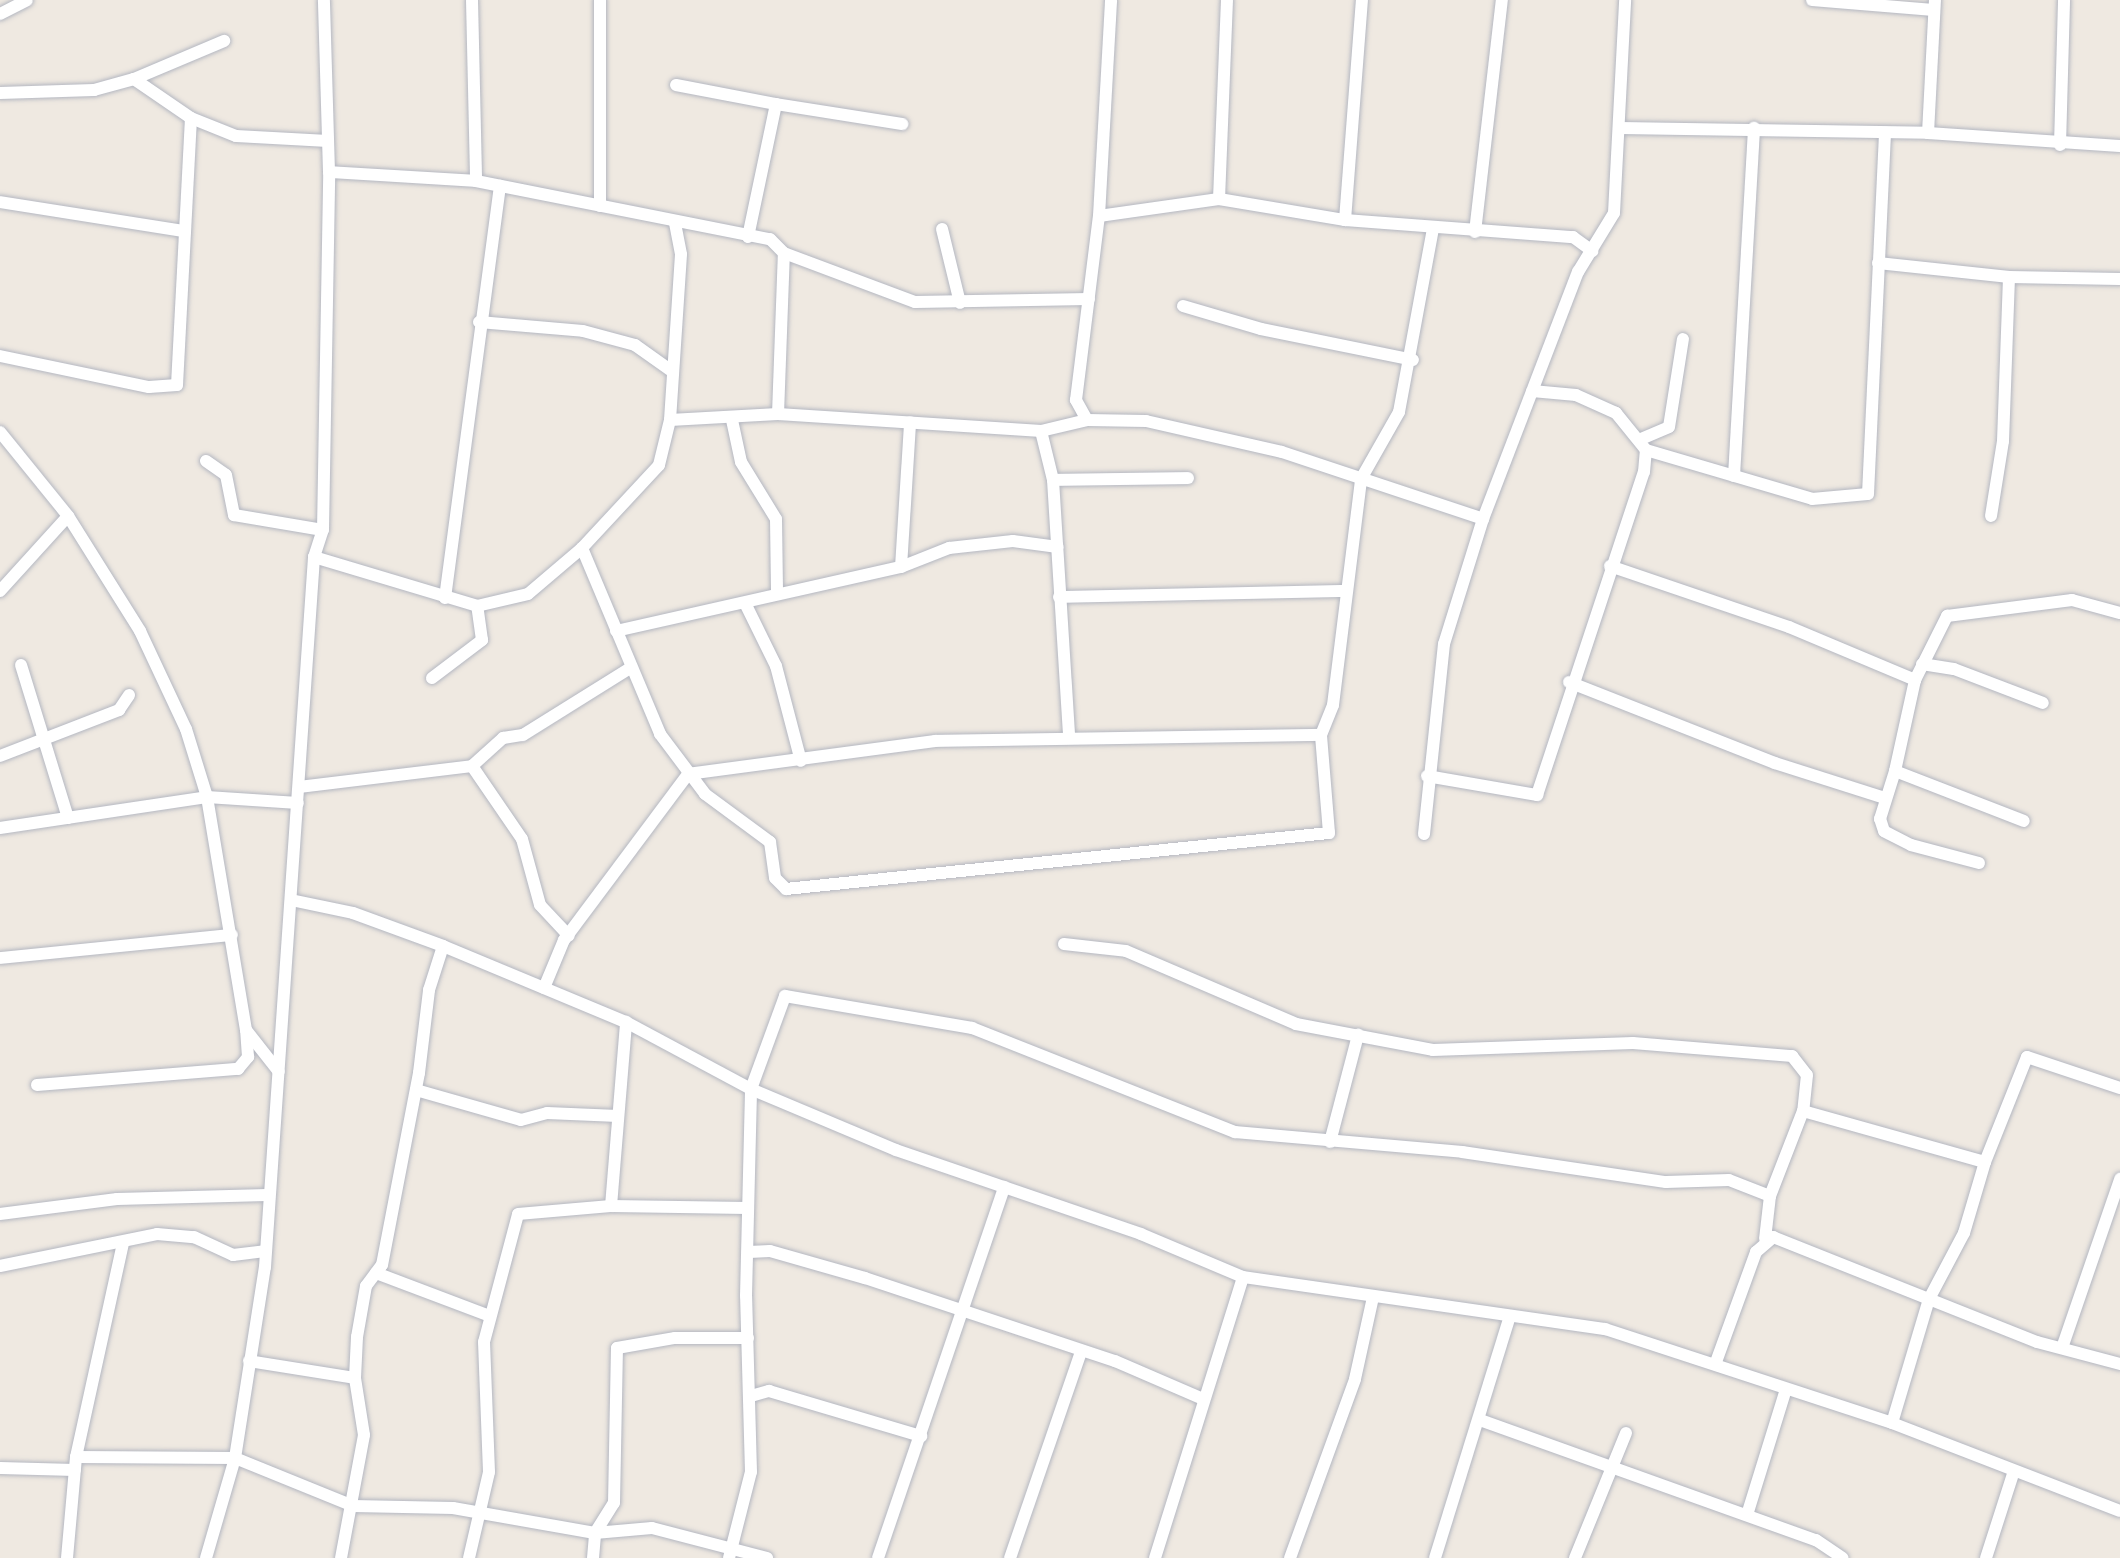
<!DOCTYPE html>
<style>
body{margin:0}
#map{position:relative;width:2120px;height:1558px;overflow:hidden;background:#efe9e1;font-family:Cabin,sans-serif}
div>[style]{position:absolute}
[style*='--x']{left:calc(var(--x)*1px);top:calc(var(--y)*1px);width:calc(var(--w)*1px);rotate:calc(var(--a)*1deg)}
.roads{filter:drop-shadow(0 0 2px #b4b7c1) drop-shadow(0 0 2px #b4b7c1)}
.street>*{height:12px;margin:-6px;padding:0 6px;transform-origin:6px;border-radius:6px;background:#fff}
span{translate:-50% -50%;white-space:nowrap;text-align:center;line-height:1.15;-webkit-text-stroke:6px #fff;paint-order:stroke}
</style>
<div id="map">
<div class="roads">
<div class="street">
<div style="--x:472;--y:0;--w:181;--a:88.7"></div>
<div style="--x:1812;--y:0;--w:122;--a:4.7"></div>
<div style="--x:0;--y:14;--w:30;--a:-27"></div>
<div style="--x:134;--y:79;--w:98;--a:-22.9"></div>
<div style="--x:676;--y:85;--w:102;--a:10.8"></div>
<div style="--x:776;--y:104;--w:136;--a:101.9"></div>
<div style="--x:0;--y:93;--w:94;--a:-1.8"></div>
<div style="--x:94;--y:90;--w:41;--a:-15.4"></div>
<div style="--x:134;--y:79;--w:69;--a:34.4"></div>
<div style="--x:191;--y:118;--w:48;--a:21.8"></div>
<div style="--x:236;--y:136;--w:92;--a:3.1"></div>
<div style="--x:776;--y:104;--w:128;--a:9"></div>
<div style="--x:1620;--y:128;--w:308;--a:0.9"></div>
<div style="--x:1928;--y:133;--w:192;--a:3.9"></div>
<div style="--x:1928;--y:133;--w:133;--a:-87"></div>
<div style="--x:2060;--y:145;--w:145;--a:-88.4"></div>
<div style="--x:329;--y:172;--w:147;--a:3.5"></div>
<div style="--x:476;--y:181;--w:300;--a:11.2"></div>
<div style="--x:770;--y:239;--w:20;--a:45"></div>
<div style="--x:784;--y:253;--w:140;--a:20.5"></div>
<div style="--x:915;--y:302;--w:174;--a:-1"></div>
<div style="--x:1219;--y:199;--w:199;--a:-87.7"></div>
<div style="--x:0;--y:202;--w:186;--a:9"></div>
<div style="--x:600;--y:206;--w:206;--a:-90"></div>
<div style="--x:1099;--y:216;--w:121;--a:-8.1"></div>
<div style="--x:1219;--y:199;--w:128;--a:9.5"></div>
<div style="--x:1345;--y:220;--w:229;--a:4.3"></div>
<div style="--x:1573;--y:237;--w:24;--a:36"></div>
<div style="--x:1345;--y:220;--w:221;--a:-85.6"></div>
<div style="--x:942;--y:229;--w:76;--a:76.3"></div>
<div style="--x:1475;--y:232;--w:234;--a:-83.4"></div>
<div style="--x:1878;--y:263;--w:132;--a:6.1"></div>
<div style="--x:2009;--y:277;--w:111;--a:1"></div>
<div style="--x:1183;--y:306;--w:81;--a:16.4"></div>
<div style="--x:1261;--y:329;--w:155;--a:11.5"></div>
<div style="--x:479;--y:322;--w:104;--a:4.9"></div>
<div style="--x:583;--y:331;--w:54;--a:15.1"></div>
<div style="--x:635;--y:345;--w:43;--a:35.5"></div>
<div style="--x:0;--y:356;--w:152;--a:11.8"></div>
<div style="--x:149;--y:387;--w:28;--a:-4"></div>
<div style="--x:177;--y:385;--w:267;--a:-87"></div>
<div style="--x:778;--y:414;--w:161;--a:-87.9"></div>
<div style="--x:670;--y:420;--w:108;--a:-3.2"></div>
<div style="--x:778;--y:414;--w:264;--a:3.7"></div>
<div style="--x:1041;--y:431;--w:47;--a:-13.4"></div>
<div style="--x:1087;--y:420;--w:59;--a:1"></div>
<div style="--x:1146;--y:421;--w:139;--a:12.8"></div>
<div style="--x:1282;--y:452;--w:212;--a:18.4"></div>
<div style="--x:732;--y:420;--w:43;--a:77.9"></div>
<div style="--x:741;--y:462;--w:67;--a:58.4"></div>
<div style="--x:776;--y:519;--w:75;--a:89.2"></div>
<div style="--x:1087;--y:420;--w:23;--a:-119"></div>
<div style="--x:1076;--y:400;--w:185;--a:-82.9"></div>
<div style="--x:1099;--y:216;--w:216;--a:-86.8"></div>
<div style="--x:1041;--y:431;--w:50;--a:76.2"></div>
<div style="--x:1053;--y:480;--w:256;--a:86.4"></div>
<div style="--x:0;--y:432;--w:108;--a:51"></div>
<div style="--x:68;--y:516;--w:136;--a:57.9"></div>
<div style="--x:140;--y:631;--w:108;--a:64.9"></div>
<div style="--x:186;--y:729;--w:71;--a:72.8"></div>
<div style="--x:207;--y:797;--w:236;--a:80.5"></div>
<div style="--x:246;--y:1030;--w:53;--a:51.8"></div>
<div style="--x:1641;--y:439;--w:30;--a:-23"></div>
<div style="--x:1669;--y:427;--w:89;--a:-81"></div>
<div style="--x:1646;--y:450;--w:173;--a:16.4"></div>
<div style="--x:1812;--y:499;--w:56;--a:-5.1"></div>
<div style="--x:1868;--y:494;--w:362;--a:-87.3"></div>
<div style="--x:206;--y:461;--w:24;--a:35"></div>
<div style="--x:226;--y:475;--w:41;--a:78.7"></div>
<div style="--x:234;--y:515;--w:90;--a:9.6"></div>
<div style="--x:1734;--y:476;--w:349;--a:-86.7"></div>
<div style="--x:1053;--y:480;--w:135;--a:-0.8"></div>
<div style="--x:1991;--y:516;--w:76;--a:-80.9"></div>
<div style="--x:2003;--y:441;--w:164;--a:-87.9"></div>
<div style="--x:582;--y:548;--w:202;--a:67.2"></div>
<div style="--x:660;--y:734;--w:75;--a:53.1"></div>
<div style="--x:705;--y:794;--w:81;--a:36.4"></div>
<div style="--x:770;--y:842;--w:36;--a:82"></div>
<div style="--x:775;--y:878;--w:16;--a:45"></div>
<div style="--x:786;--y:889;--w:546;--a:-5.89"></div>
<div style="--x:1329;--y:833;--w:98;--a:-94.7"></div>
<div style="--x:1321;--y:735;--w:32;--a:-68"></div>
<div style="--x:1333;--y:705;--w:228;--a:-82.9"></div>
<div style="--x:1361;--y:479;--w:77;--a:-60.4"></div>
<div style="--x:1399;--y:412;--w:186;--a:-79.5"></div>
<div style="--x:314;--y:557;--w:170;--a:16.7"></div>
<div style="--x:477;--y:606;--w:52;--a:-13.2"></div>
<div style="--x:528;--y:594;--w:71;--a:-40.4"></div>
<div style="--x:582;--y:548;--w:113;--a:-47.1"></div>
<div style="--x:659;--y:465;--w:46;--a:-76.3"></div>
<div style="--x:670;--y:420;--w:166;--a:-86.2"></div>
<div style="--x:681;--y:254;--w:32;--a:-101"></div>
<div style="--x:1610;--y:566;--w:189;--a:18.8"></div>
<div style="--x:1789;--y:627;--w:137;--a:22.8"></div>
<div style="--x:901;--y:567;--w:145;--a:-86.4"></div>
<div style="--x:0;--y:591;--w:101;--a:-47.8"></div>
<div style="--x:1059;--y:597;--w:287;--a:-1.2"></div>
<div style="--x:445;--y:598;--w:416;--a:-82.4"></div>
<div style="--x:745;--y:603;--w:70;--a:63.8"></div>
<div style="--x:776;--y:666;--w:98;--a:75.3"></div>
<div style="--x:616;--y:631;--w:292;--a:-12.7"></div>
<div style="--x:901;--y:567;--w:52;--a:-21.6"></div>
<div style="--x:949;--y:548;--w:64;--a:-6.2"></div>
<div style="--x:1013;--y:541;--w:45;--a:7.6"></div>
<div style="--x:1922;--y:664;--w:32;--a:9"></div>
<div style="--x:1954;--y:669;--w:95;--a:20.9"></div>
<div style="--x:21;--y:665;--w:160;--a:72.9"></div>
<div style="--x:432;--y:678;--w:63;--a:-37.2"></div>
<div style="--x:482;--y:640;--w:34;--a:-98"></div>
<div style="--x:1569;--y:682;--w:221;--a:21.5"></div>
<div style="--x:1775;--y:763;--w:115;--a:17.7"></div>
<div style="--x:0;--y:756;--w:128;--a:-21.1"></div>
<div style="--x:119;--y:710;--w:18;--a:-56"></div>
<div style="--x:472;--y:766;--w:88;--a:55.6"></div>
<div style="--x:522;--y:839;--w:68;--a:74.7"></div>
<div style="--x:540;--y:905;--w:42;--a:46.9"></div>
<div style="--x:1895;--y:771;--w:93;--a:-77.6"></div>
<div style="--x:1915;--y:680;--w:72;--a:-63.4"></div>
<div style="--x:1947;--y:616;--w:126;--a:-7.3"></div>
<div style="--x:2072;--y:600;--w:50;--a:15.2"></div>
<div style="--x:1427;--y:776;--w:112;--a:9.8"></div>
<div style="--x:1537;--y:795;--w:340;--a:-71.7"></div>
<div style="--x:1644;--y:472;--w:22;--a:-85"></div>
<div style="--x:1646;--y:450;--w:48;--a:-129"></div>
<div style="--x:1616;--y:413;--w:44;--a:-155.8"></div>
<div style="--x:1576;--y:395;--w:44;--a:-174.8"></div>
<div style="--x:299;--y:787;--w:174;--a:-6.9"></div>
<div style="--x:472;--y:766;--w:42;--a:-42.1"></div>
<div style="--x:503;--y:738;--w:20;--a:-9"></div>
<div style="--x:523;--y:735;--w:128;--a:-32"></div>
<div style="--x:0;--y:828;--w:209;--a:-8.5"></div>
<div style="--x:207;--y:797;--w:91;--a:3.8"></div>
<div style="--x:1424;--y:834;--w:191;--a:-84"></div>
<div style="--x:1444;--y:644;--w:131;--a:-72.7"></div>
<div style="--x:1483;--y:519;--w:265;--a:-69"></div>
<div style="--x:1578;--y:272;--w:69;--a:-58.6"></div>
<div style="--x:1614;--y:213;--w:213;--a:-87"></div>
<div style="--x:1979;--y:863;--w:70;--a:-165.2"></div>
<div style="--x:1911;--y:845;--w:30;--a:-153"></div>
<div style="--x:1884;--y:831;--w:13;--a:-108"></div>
<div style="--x:1880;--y:819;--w:50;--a:-72.6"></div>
<div style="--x:1895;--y:771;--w:138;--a:21.2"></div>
<div style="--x:291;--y:900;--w:63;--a:11.8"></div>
<div style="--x:353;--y:913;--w:96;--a:20.1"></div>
<div style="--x:443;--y:946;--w:198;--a:22.6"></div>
<div style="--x:626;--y:1022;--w:142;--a:28.2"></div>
<div style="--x:751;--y:1089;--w:157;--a:22.8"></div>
<div style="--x:896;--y:1150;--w:259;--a:18.9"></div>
<div style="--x:1141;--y:1234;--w:111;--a:22.9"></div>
<div style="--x:1243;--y:1277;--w:366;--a:8.2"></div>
<div style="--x:1605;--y:1329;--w:302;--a:18.1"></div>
<div style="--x:1892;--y:1423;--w:244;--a:21.1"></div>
<div style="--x:1064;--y:944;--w:62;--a:6.4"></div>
<div style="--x:1126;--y:951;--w:185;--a:23.2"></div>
<div style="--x:1296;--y:1024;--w:139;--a:10.7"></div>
<div style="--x:1433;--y:1050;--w:200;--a:-2"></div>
<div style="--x:1633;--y:1043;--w:160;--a:4.7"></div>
<div style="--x:1792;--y:1056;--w:24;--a:52"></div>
<div style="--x:1807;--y:1075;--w:36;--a:96"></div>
<div style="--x:0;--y:958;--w:233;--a:-5.7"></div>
<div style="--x:544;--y:988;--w:52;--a:-67.4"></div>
<div style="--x:564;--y:940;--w:207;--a:-53.2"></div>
<div style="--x:688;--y:774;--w:249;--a:-7.6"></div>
<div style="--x:935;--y:741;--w:386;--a:-0.9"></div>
<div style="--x:37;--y:1085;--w:202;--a:-4.6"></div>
<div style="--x:238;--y:1069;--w:16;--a:-50"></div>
<div style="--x:248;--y:1057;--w:26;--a:-94"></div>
<div style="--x:416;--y:1090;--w:109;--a:15.9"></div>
<div style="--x:521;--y:1120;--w:27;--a:-15"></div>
<div style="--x:547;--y:1113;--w:71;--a:2.4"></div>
<div style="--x:1330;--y:1142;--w:111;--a:-75.3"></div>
<div style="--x:1985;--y:1162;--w:113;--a:-68.2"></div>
<div style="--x:2027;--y:1057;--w:98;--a:18.4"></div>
<div style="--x:1770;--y:1196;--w:91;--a:-68.8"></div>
<div style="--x:1803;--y:1111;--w:189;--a:15.7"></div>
<div style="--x:1985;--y:1162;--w:74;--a:106.5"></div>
<div style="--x:1964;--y:1233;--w:75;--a:117.9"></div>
<div style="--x:1929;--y:1299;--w:129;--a:106.6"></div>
<div style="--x:611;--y:1206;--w:185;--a:-85.3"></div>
<div style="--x:0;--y:1214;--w:118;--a:-7.3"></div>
<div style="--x:117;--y:1199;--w:150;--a:-1.5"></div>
<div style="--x:749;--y:1252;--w:21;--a:-3"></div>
<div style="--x:770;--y:1251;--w:99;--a:15.9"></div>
<div style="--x:865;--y:1278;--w:263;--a:18.4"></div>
<div style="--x:1115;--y:1361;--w:94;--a:23.3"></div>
<div style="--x:0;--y:1266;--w:160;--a:-11.5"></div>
<div style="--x:157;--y:1234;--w:37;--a:5"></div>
<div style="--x:194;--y:1237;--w:43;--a:24.8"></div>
<div style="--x:233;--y:1255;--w:32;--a:-7"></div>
<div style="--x:376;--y:1273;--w:122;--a:20.7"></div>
<div style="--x:2063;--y:1345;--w:176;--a:-71"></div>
<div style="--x:249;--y:1361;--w:107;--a:9.1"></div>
<div style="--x:1716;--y:1362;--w:117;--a:-70"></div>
<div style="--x:1756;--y:1252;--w:23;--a:-41"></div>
<div style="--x:1773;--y:1237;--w:284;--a:21.7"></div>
<div style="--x:2037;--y:1342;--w:86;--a:14.8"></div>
<div style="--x:751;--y:1396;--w:19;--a:-16"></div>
<div style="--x:769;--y:1391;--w:159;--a:16.5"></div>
<div style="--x:1480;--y:1420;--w:357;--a:19.7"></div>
<div style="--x:1816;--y:1540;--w:32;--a:34"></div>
<div style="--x:76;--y:1457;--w:159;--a:0.4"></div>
<div style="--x:235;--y:1458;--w:127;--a:22.1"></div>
<div style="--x:353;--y:1506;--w:100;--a:1.1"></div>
<div style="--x:453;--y:1508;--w:144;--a:10"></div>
<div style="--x:595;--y:1533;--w:57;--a:-5"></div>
<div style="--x:652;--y:1528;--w:119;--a:14.6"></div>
<div style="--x:0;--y:1468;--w:75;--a:1.5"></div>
<div style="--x:1747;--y:1515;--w:132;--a:-72.8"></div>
<div style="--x:67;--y:1558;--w:101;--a:-84.9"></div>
<div style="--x:76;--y:1457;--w:219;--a:-77.6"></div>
<div style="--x:206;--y:1558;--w:104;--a:-73.8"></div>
<div style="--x:235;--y:1458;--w:193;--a:-81.1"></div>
<div style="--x:265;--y:1267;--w:712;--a:-86.05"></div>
<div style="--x:314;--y:557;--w:28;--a:-72"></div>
<div style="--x:323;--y:530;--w:358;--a:-89"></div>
<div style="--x:329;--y:172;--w:172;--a:-91.7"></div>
<div style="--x:341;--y:1558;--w:125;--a:-79.4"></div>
<div style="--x:364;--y:1435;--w:58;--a:-99"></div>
<div style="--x:355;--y:1378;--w:41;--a:-87.2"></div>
<div style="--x:357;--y:1337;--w:52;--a:-80"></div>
<div style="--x:366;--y:1286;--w:26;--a:-53"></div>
<div style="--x:382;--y:1265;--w:196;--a:-79.1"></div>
<div style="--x:419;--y:1073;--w:84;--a:-83.1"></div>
<div style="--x:429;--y:990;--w:46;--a:-72.3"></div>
<div style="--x:469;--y:1558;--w:88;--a:-76.9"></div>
<div style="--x:489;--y:1472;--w:130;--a:-92.2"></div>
<div style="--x:484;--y:1342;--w:132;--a:-75.1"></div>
<div style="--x:518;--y:1214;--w:93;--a:-4.9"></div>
<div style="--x:611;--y:1206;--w:136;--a:0.8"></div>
<div style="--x:593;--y:1558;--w:25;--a:-85"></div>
<div style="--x:595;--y:1533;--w:36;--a:-58"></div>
<div style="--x:614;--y:1503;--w:155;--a:-88.9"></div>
<div style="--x:617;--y:1348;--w:59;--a:-9.8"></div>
<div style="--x:675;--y:1338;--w:73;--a:0"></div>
<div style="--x:729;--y:1558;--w:89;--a:-75.7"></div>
<div style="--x:751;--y:1472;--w:176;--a:-91.6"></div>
<div style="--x:746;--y:1296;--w:207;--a:-88.6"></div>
<div style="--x:751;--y:1089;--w:99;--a:-69.9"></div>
<div style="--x:785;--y:996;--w:190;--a:9.7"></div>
<div style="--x:972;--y:1028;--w:283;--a:21.6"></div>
<div style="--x:1235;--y:1132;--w:228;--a:5"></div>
<div style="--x:1462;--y:1152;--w:206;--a:8.4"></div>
<div style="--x:1666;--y:1182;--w:63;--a:-1.8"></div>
<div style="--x:1729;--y:1180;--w:44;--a:21.3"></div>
<div style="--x:1770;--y:1196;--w:43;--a:96.6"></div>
<div style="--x:878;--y:1558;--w:392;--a:-71.2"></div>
<div style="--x:1010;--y:1558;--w:218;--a:-71"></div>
<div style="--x:1155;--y:1558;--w:294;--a:-72.6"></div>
<div style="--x:1290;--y:1558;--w:190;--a:-70"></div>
<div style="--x:1355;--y:1379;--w:84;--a:-77.6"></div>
<div style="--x:1435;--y:1558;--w:250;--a:-72.8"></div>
<div style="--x:1575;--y:1558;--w:135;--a:-67.8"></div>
<div style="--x:1986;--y:1558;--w:91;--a:-72.2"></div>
</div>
</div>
</div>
